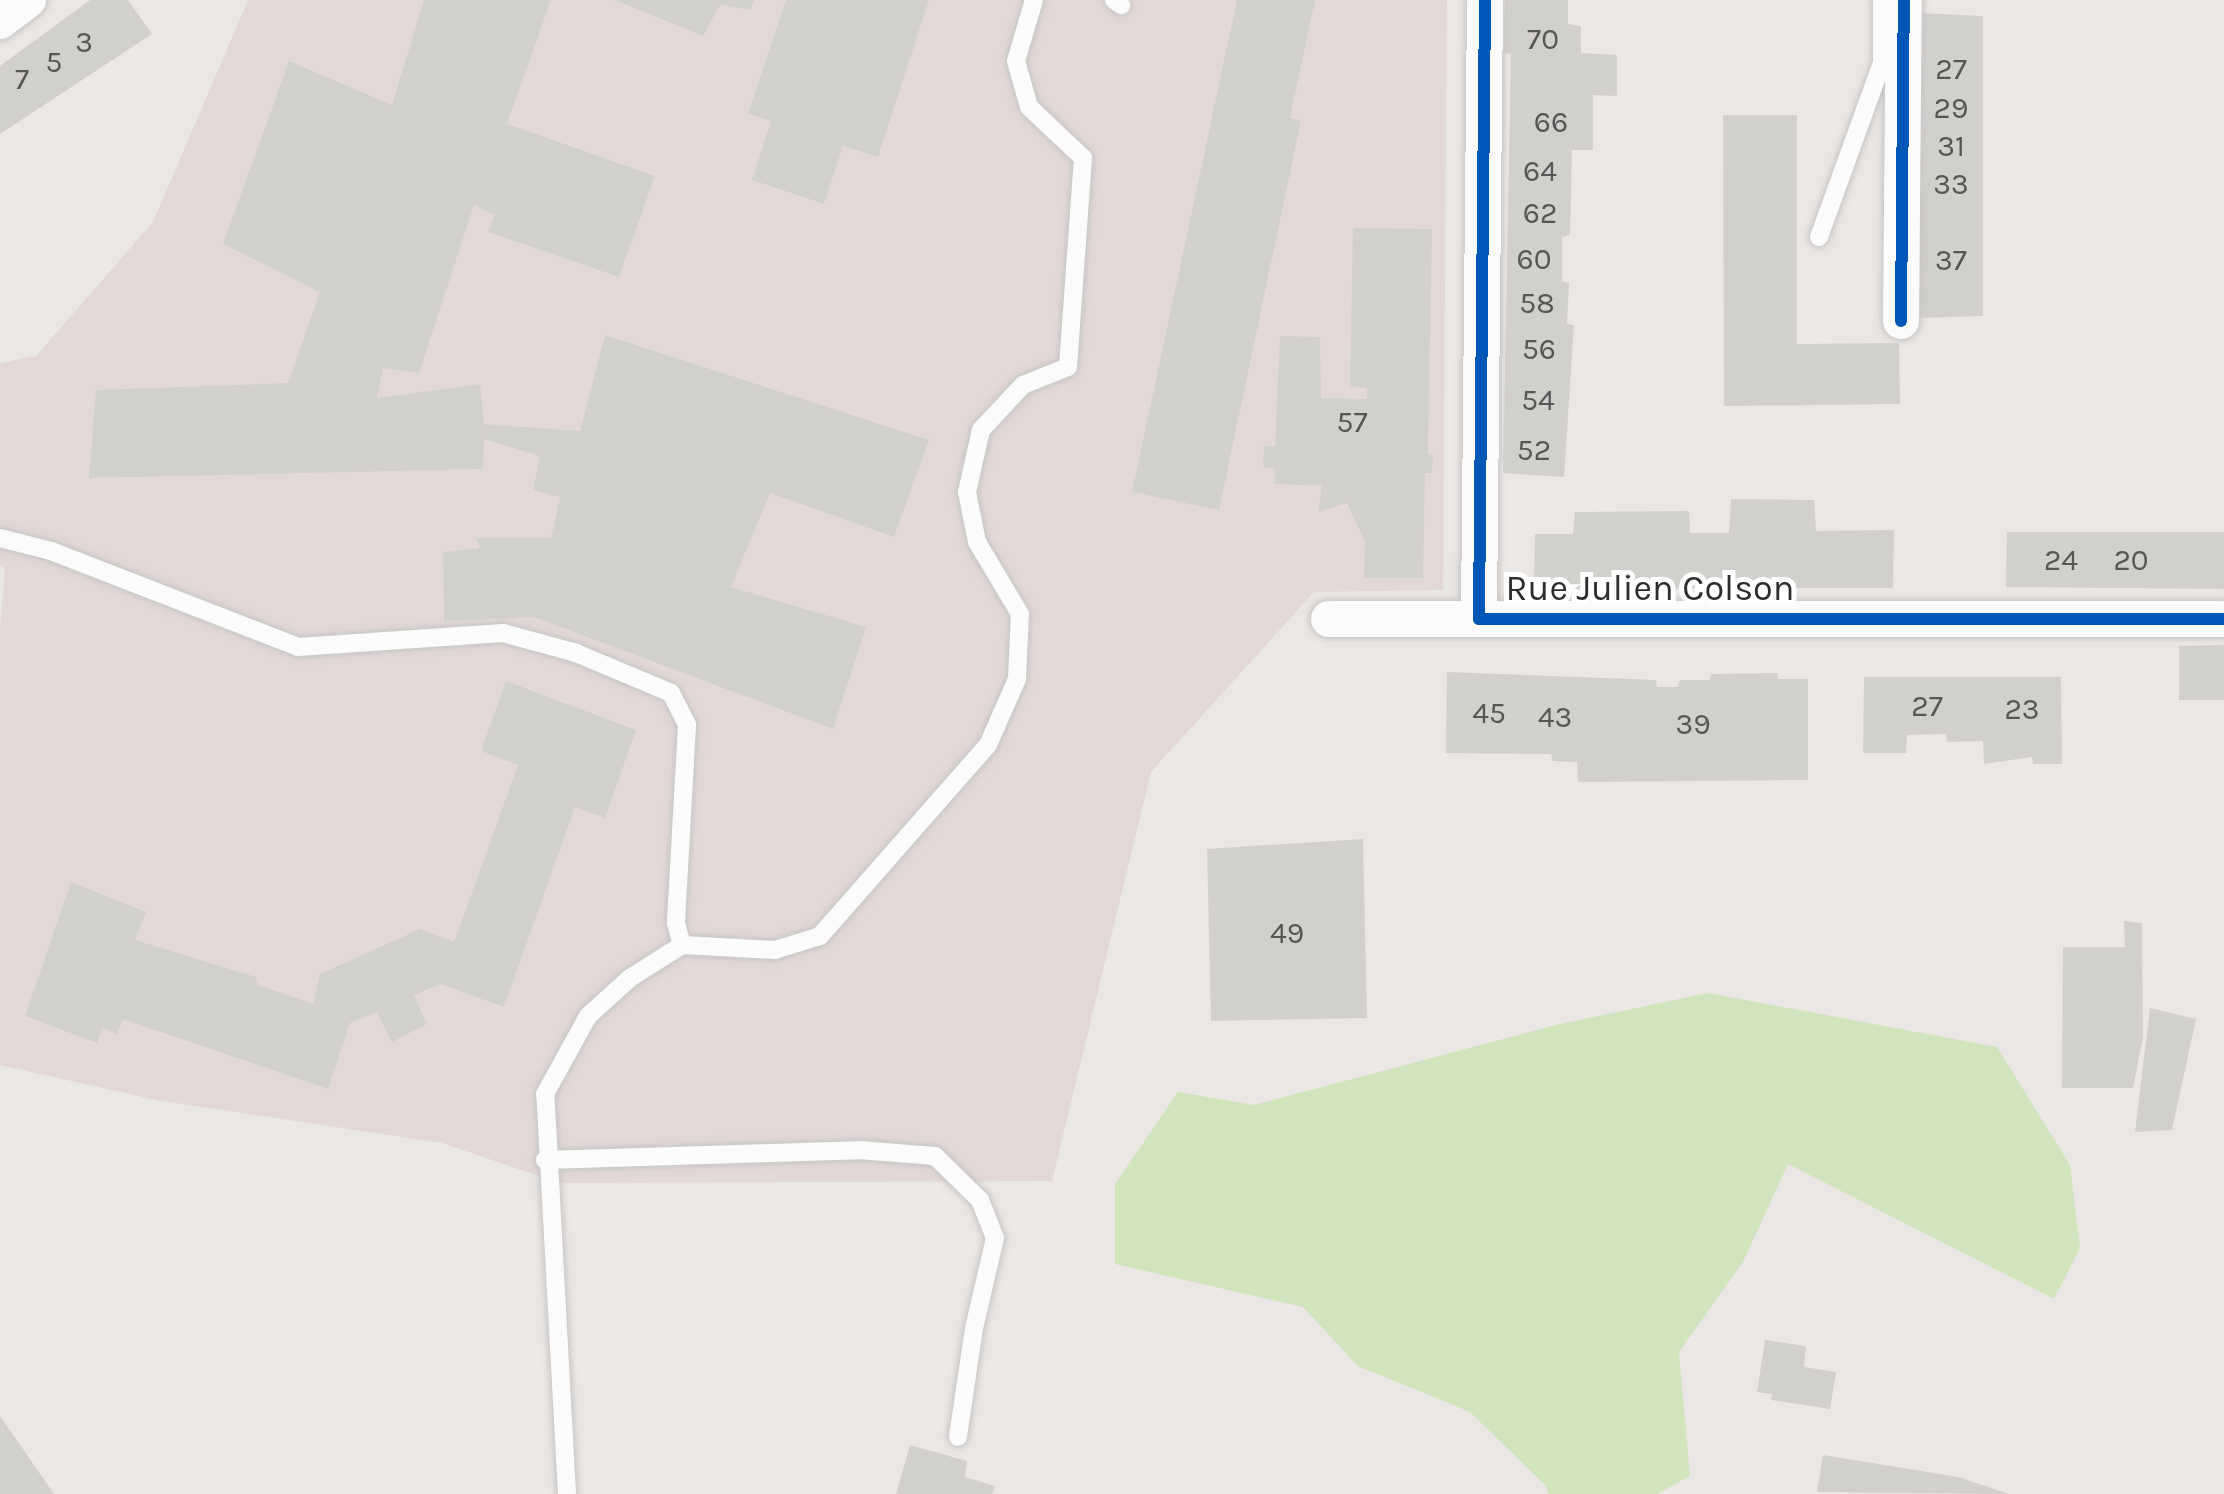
<!DOCTYPE html>
<style>
body{margin:0}
#map{position:relative;width:2224px;height:1494px;overflow:hidden;background:#ebe7e4;font-family:Karla,sans-serif}
div>[style]{position:absolute}
[style*='--x']{left:calc(var(--x)*1px);top:calc(var(--y)*1px);width:calc(var(--w)*1px);rotate:calc(var(--a)*1deg)}
.medical>*{inset:0;background:#e4d8d7}
.green>*{inset:0;background:#d0e4be}
.building>*{inset:0;background:#d2d0cd}
.roads{filter:drop-shadow(0 0 3px #c7c6c6) drop-shadow(0 0 3px #c7c6c6)}
.lane>*{height:18px;margin:-9px;padding:0 9px;transform-origin:9px;border-radius:9px;background:#fcfbfb}
.street>*{height:36px;margin:-18px;padding:0 18px;transform-origin:18px;border-radius:18px;background:#fcfbfb}
.cycleway>*{height:12px;margin:-6px;padding:0 6px;transform-origin:6px;border-radius:6px;background:#0057b8}
span{translate:-50% -50%;white-space:nowrap;text-align:center;line-height:1.15;-webkit-text-stroke:10px #fff;paint-order:stroke}
.number-label{font-size:30px;color:#575656}
.number-label span{-webkit-text-stroke-width:0}
.street-label{font-size:36px;color:#2d2d2d}
</style>
<div id="map">
<div class="medical">
<div style="clip-path:polygon(248px 0,1447px 0,1443px 590px,1314px 592px,1151px 772px,1052px 1181px,559px 1183px,442px 1143px,156px 1100px,0 1065px,0 631px,5px 569px,0 566px,0 363px,36px 356px,153px 222px)"></div>
</div>
<div class="green">
<div style="clip-path:polygon(1708px 993px,1997px 1047px,2070px 1165px,2080px 1248px,2054px 1299px,1788px 1164px,1743px 1262px,1679px 1352px,1690px 1476px,1657px 1494px,1548px 1494px,1546px 1486px,1470px 1412px,1358px 1366px,1303px 1307px,1115px 1264px,1115px 1184px,1178px 1092px,1254px 1105px,1560px 1024px)"></div>
</div>
<div class="building">
<div style="clip-path:polygon(90px 0,128px 0,152px 34px,0 134px,0 66px)"></div>
<div style="clip-path:polygon(424px 0,551px 0,507px 124px,655px 176px,619px 277px,488px 232px,495px 215px,474px 205px,419px 373px,383px 368px,377px 398px,480px 384px,484px 424px,580px 431px,605px 335px,929px 440px,894px 537px,770px 493px,731px 587px,866px 627px,833px 729px,534px 617px,444px 621px,443px 552px,480px 548px,476px 538px,551px 538px,560px 497px,533px 490px,540px 456px,484px 439px,483px 469px,89px 478px,96px 390px,288px 383px,320px 292px,223px 244px,289px 61px,392px 105px)"></div>
<div style="clip-path:polygon(615px 0,754px 0,751px 10px,720px 5px,703px 36px)"></div>
<div style="clip-path:polygon(786px 0,929px 0,878px 157px,843px 146px,824px 204px,752px 180px,771px 121px,748px 114px)"></div>
<div style="clip-path:polygon(1237px 0,1315px 0,1290px 118px,1301px 121px,1219px 510px,1132px 492px)"></div>
<div style="clip-path:polygon(1505px 0,1568px 0,1568px 24px,1581px 26px,1581px 53px,1617px 55px,1617px 96px,1593px 95px,1593px 150px,1572px 150px,1570px 235px,1562px 237px,1562px 281px,1569px 283px,1567px 324px,1574px 325px,1564px 477px,1503px 473px,1511px 54px,1504px 53px)"></div>
<div style="clip-path:polygon(1918px 13px,1983px 16px,1983px 316px,1920px 318px)"></div>
<div style="clip-path:polygon(1723px 115px,1797px 115px,1797px 344px,1899px 343px,1900px 404px,1724px 406px)"></div>
<div style="clip-path:polygon(1353px 228px,1432px 229px,1428px 454px,1433px 456px,1432px 473px,1425px 473px,1423px 578px,1364px 578px,1365px 542px,1347px 503px,1318px 512px,1322px 486px,1275px 484px,1275px 469px,1263px 467px,1264px 446px,1275px 446px,1280px 336px,1320px 337px,1321px 398px,1367px 399px,1367px 388px,1350px 386px)"></div>
<div style="clip-path:polygon(1731px 499px,1814px 500px,1816px 531px,1894px 530px,1893px 588px,1534px 589px,1535px 534px,1573px 534px,1575px 512px,1689px 511px,1690px 533px,1729px 533px)"></div>
<div style="clip-path:polygon(2007px 532px,2224px 532px,2224px 589px,2006px 587px)"></div>
<div style="clip-path:polygon(2224px 645px,2224px 700px,2179px 700px,2179px 646px)"></div>
<div style="clip-path:polygon(1447px 672px,1656px 680px,1657px 687px,1678px 687px,1680px 680px,1710px 680px,1711px 674px,1777px 673px,1778px 679px,1808px 679px,1808px 780px,1578px 782px,1577px 762px,1553px 761px,1551px 754px,1446px 753px)"></div>
<div style="clip-path:polygon(1864px 677px,2061px 677px,2062px 764px,2033px 764px,2032px 757px,1984px 764px,1983px 741px,1947px 742px,1946px 734px,1907px 735px,1906px 753px,1863px 753px)"></div>
<div style="clip-path:polygon(506px 681px,636px 730px,605px 818px,575px 807px,504px 1007px,440px 984px,414px 995px,427px 1024px,392px 1042px,377px 1012px,350px 1023px,328px 1089px,123px 1019px,117px 1034px,102px 1028px,97px 1043px,25px 1016px,71px 882px,146px 912px,135px 940px,256px 977px,258px 985px,313px 1004px,320px 974px,420px 929px,454px 942px,518px 765px,481px 751px)"></div>
<div style="clip-path:polygon(1363px 839px,1367px 1018px,1211px 1021px,1207px 849px)"></div>
<div style="clip-path:polygon(2124px 921px,2142px 923px,2143px 1037px,2133px 1088px,2062px 1088px,2063px 947px,2125px 947px)"></div>
<div style="clip-path:polygon(2150px 1008px,2196px 1019px,2172px 1130px,2135px 1132px)"></div>
<div style="clip-path:polygon(1765px 1340px,1806px 1346px,1804px 1367px,1836px 1372px,1830px 1409px,1771px 1400px,1772px 1394px,1757px 1392px)"></div>
<div style="clip-path:polygon(0 1416px,14px 1436px,54px 1494px,0 1494px)"></div>
<div style="clip-path:polygon(910px 1445px,967px 1461px,965px 1477px,995px 1486px,992px 1494px,896px 1494px)"></div>
<div style="clip-path:polygon(1823px 1455px,1958px 1477px,2009px 1494px,1817px 1492px)"></div>
</div>
<div class="roads">
<div class="lane">
<div style="--x:1114;--y:0;--w:9;--a:36"></div>
<div style="--x:1819;--y:237;--w:185;--a:-70.1"></div>
<div style="--x:1882;--y:63;--w:63;--a:-90"></div>
<div style="--x:0;--y:538;--w:53;--a:14.3"></div>
<div style="--x:51;--y:551;--w:265;--a:21.2"></div>
<div style="--x:298;--y:647;--w:205;--a:-3.9"></div>
<div style="--x:503;--y:633;--w:76;--a:15.3"></div>
<div style="--x:576;--y:653;--w:103;--a:22.8"></div>
<div style="--x:671;--y:693;--w:36;--a:63"></div>
<div style="--x:687;--y:725;--w:198;--a:93.2"></div>
<div style="--x:676;--y:923;--w:23;--a:75"></div>
<div style="--x:682;--y:945;--w:93;--a:3.1"></div>
<div style="--x:775;--y:950;--w:47;--a:-17.3"></div>
<div style="--x:820;--y:936;--w:254;--a:-48.7"></div>
<div style="--x:988;--y:745;--w:72;--a:-66.3"></div>
<div style="--x:1017;--y:679;--w:65;--a:-87.4"></div>
<div style="--x:1020;--y:614;--w:84;--a:-120.8"></div>
<div style="--x:977;--y:542;--w:51;--a:-101.3"></div>
<div style="--x:967;--y:492;--w:64;--a:-77.3"></div>
<div style="--x:981;--y:430;--w:62;--a:-47"></div>
<div style="--x:1023;--y:385;--w:48;--a:-21.8"></div>
<div style="--x:1068;--y:367;--w:210;--a:-85.9"></div>
<div style="--x:1083;--y:158;--w:74;--a:-136.6"></div>
<div style="--x:1029;--y:107;--w:48;--a:-105.8"></div>
<div style="--x:1016;--y:61;--w:64;--a:-73.6"></div>
<div style="--x:545;--y:1160;--w:314;--a:-1.8"></div>
<div style="--x:859;--y:1150;--w:76;--a:4.5"></div>
<div style="--x:935;--y:1156;--w:63;--a:44.4"></div>
<div style="--x:980;--y:1200;--w:41;--a:68.5"></div>
<div style="--x:995;--y:1238;--w:92;--a:103.1"></div>
<div style="--x:974;--y:1328;--w:110;--a:98.4"></div>
<div style="--x:567;--y:1494;--w:401;--a:-93.1"></div>
<div style="--x:545;--y:1094;--w:89;--a:-61.1"></div>
<div style="--x:588;--y:1016;--w:57;--a:-42.1"></div>
<div style="--x:630;--y:978;--w:62;--a:-32.4"></div>
</div>
<div class="street">
<div style="--x:1485;--y:0;--w:619;--a:90.56"></div>
<div style="--x:1479;--y:619;--w:745;--a:0"></div>
<div style="--x:0;--y:21;--w:35;--a:-37"></div>
<div style="--x:1901;--y:321;--w:321;--a:-89.5"></div>
<div style="--x:1329;--y:619;--w:150;--a:0"></div>
</div>
</div>
<div class="cycleway">
<div style="--x:1485;--y:0;--w:619;--a:90.56"></div>
<div style="--x:1479;--y:619;--w:745;--a:0"></div>
<div style="--x:1901;--y:321;--w:321;--a:-89.5"></div>
</div>
<div class="number-label">
<span style="left:1543px;top:39px">70</span>
<span style="left:84px;top:42px">3</span>
<span style="left:54px;top:62px">5</span>
<span style="left:1951px;top:69px">27</span>
<span style="left:22px;top:79px">7</span>
<span style="left:1951px;top:108px">29</span>
<span style="left:1551px;top:122px">66</span>
<span style="left:1951px;top:146px">31</span>
<span style="left:1540px;top:171px">64</span>
<span style="left:1951px;top:184px">33</span>
<span style="left:1540px;top:213px">62</span>
<span style="left:1534px;top:259px">60</span>
<span style="left:1951px;top:260px">37</span>
<span style="left:1537px;top:303px">58</span>
<span style="left:1539px;top:349px">56</span>
<span style="left:1538px;top:400px">54</span>
<span style="left:1352px;top:422px">57</span>
<span style="left:1534px;top:450px">52</span>
<span style="left:2061px;top:560px">24</span>
<span style="left:2131px;top:560px">20</span>
<span style="left:1927px;top:706px">27</span>
<span style="left:2022px;top:709px">23</span>
<span style="left:1489px;top:713px">45</span>
<span style="left:1555px;top:717px">43</span>
<span style="left:1693px;top:724px">39</span>
<span style="left:1287px;top:933px">49</span>
</div>
<div class="street-label">
<span style="left:1650px;top:589px">Rue Julien Colson</span>
</div>
</div>
